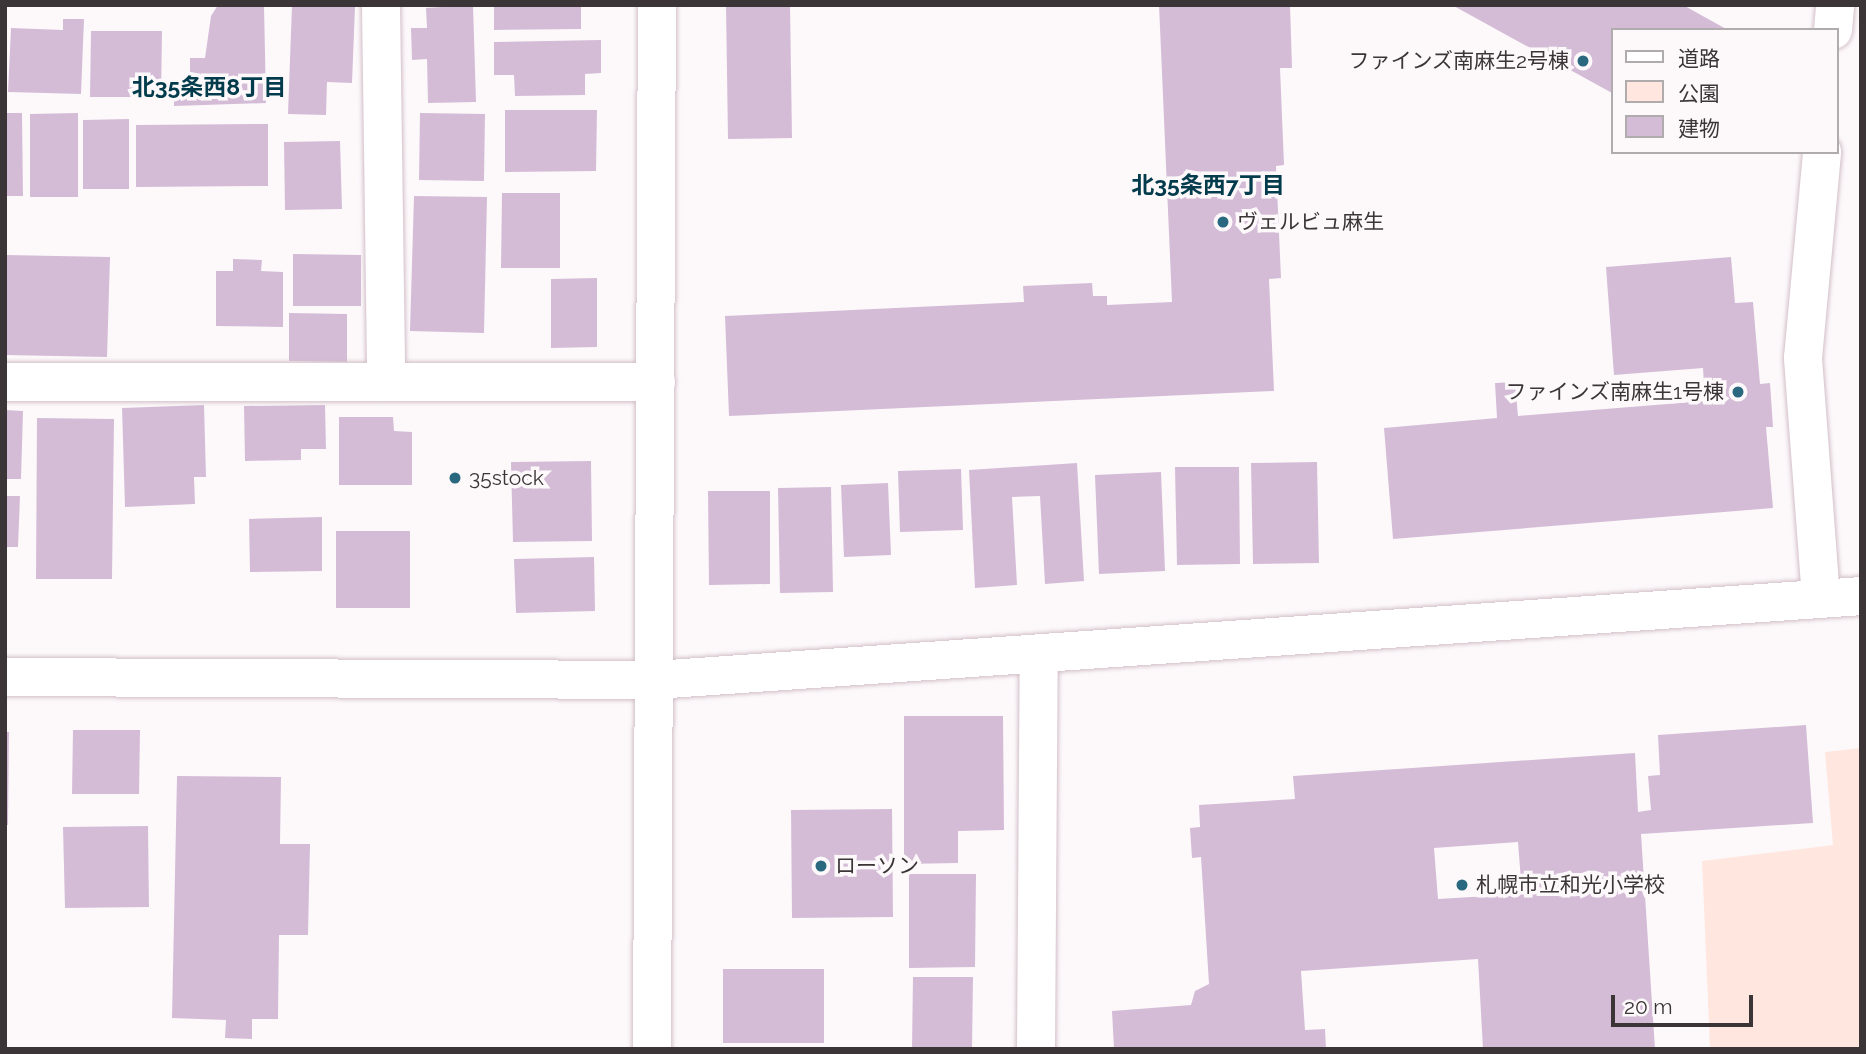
<!DOCTYPE html>
<meta charset="utf-8">
<style>
body{margin:0}
#map{position:relative;width:1866px;height:1054px;overflow:hidden;background:#fdf9fb;font-family:Raleway,"Noto Sans JP",sans-serif}
div>[style]{position:absolute}
[style*='--x']{left:calc(var(--x)*1px);top:calc(var(--y)*1px);width:calc(var(--w)*1px);rotate:calc(var(--a)*1deg)}
.green>*{inset:0;background:#ffe7e0}
.building>*{inset:0;background:#d4bcd7}
.roads{filter:drop-shadow(0 0 2px #d2bfc8) drop-shadow(0 0 2px #d2bfc8)}
.minor>*{height:38px;margin:-19px;padding:0 19px;transform-origin:19px;border-radius:19px;background:#fff}
.dots>*{width:19px;height:19px;translate:-50% -50%;box-sizing:border-box;border:4px solid #fdf9fb;border-radius:50%}
span{translate:-50% -50%;white-space:nowrap;text-align:center;line-height:1.15;-webkit-text-stroke:7px #fdf9fb;paint-order:stroke}
.poi-label{font-size:21px;color:#3c3538}
.right{translate:-100% -50%;text-align:right}
.left{translate:0 -50%;text-align:left}
.neighbourhood-label{font-size:23px;color:#023b4b;font-weight:700}
.frame{position:absolute;inset:0;border:7px solid #3c3538;pointer-events:none}
.legend{position:absolute;left:1611px;top:28px;width:228px;height:126px;box-sizing:border-box;background:#fdf9fb;border:2px solid #b0abad;margin:0;padding:9px 12px;list-style:none;font-size:21px;color:#3c3538}
.legend li{display:flex;align-items:center;gap:14px;height:35px}
.legend b{width:35px;border:2px solid #b0abad}
.scale{position:absolute;left:1611px;top:995px;width:142px;height:32px;box-sizing:border-box;border:4px solid #3c3538;border-top:0;padding-left:9px;font-size:21px;line-height:24px;white-space:nowrap;color:#3c3538;-webkit-text-stroke:5px #fdf9fb;paint-order:stroke}
</style>
<div id="map">
<div class="green">
<div style="clip-path:polygon(1861px 748px,1861px 1049px,1710px 1049px,1702px 861px,1833px 845px,1825px 752px)"></div>
</div>
<div class="building">
<div style="clip-path:polygon(218px 5px,264px 5px,266px 103px,174px 106px,174px 81px,190px 81px,190px 58px,205px 58px,211px 16px)"></div>
<div style="clip-path:polygon(292px 5px,355px 7px,352px 83px,327px 82px,326px 115px,288px 114px)"></div>
<div style="clip-path:polygon(473px 5px,476px 102px,428px 103px,427px 59px,412px 60px,411px 28px,427px 28px,426px 8px)"></div>
<div style="clip-path:polygon(494px 5px,581px 5px,581px 29px,494px 30px)"></div>
<div style="clip-path:polygon(726px 5px,790px 5px,792px 138px,728px 139px)"></div>
<div style="clip-path:polygon(1159px 5px,1290px 5px,1292px 68px,1280px 68px,1284px 165px,1276px 166px,1281px 278px,1269px 279px,1274px 391px,729px 416px,725px 316px,1024px 302px,1023px 286px,1092px 283px,1093px 296px,1107px 296px,1107px 305px,1172px 302px)"></div>
<div style="clip-path:polygon(1452px 5px,1683px 5px,1728px 30px,1612px 30px,1612px 93px)"></div>
<div style="clip-path:polygon(63px 19px,84px 19px,81px 94px,8px 92px,11px 28px,63px 30px)"></div>
<div style="clip-path:polygon(91px 31px,162px 31px,161px 97px,90px 97px)"></div>
<div style="clip-path:polygon(601px 40px,601px 73px,585px 74px,585px 95px,515px 96px,514px 75px,494px 75px,494px 42px)"></div>
<div style="clip-path:polygon(505px 110px,597px 110px,596px 171px,505px 172px)"></div>
<div style="clip-path:polygon(5px 113px,22px 113px,23px 196px,5px 196px)"></div>
<div style="clip-path:polygon(78px 113px,78px 197px,30px 197px,30px 114px)"></div>
<div style="clip-path:polygon(420px 113px,485px 114px,484px 181px,419px 180px)"></div>
<div style="clip-path:polygon(129px 119px,129px 189px,83px 189px,83px 120px)"></div>
<div style="clip-path:polygon(268px 124px,268px 186px,136px 187px,136px 125px)"></div>
<div style="clip-path:polygon(340px 141px,342px 209px,285px 210px,284px 142px)"></div>
<div style="clip-path:polygon(502px 193px,560px 193px,560px 268px,501px 268px)"></div>
<div style="clip-path:polygon(414px 196px,487px 197px,484px 333px,410px 331px)"></div>
<div style="clip-path:polygon(293px 254px,361px 255px,361px 306px,293px 306px)"></div>
<div style="clip-path:polygon(5px 255px,110px 257px,107px 357px,5px 355px)"></div>
<div style="clip-path:polygon(1731px 257px,1735px 303px,1753px 302px,1760px 384px,1770px 383px,1773px 427px,1766px 427px,1773px 508px,1393px 539px,1384px 428px,1497px 418px,1495px 383px,1515px 382px,1518px 416px,1705px 401px,1703px 368px,1614px 375px,1606px 267px)"></div>
<div style="clip-path:polygon(233px 259px,262px 260px,261px 271px,283px 272px,283px 327px,216px 326px,216px 271px,233px 271px)"></div>
<div style="clip-path:polygon(597px 278px,597px 347px,551px 348px,551px 279px)"></div>
<div style="clip-path:polygon(289px 313px,347px 314px,347px 362px,289px 361px)"></div>
<div style="clip-path:polygon(204px 405px,206px 477px,194px 477px,195px 504px,125px 507px,122px 408px)"></div>
<div style="clip-path:polygon(325px 405px,326px 449px,301px 449px,301px 460px,245px 461px,244px 406px)"></div>
<div style="clip-path:polygon(5px 410px,23px 411px,21px 479px,5px 479px)"></div>
<div style="clip-path:polygon(339px 417px,393px 417px,394px 431px,412px 432px,412px 485px,339px 485px)"></div>
<div style="clip-path:polygon(37px 418px,114px 419px,112px 579px,36px 579px)"></div>
<div style="clip-path:polygon(591px 461px,592px 541px,513px 542px,511px 462px)"></div>
<div style="clip-path:polygon(1317px 462px,1319px 563px,1253px 564px,1251px 463px)"></div>
<div style="clip-path:polygon(1077px 463px,1084px 581px,1045px 584px,1040px 496px,1012px 497px,1017px 585px,975px 588px,969px 470px)"></div>
<div style="clip-path:polygon(1175px 467px,1239px 467px,1240px 564px,1177px 565px)"></div>
<div style="clip-path:polygon(961px 469px,963px 530px,900px 532px,898px 471px)"></div>
<div style="clip-path:polygon(1161px 472px,1165px 571px,1099px 574px,1095px 475px)"></div>
<div style="clip-path:polygon(888px 483px,891px 555px,844px 557px,841px 485px)"></div>
<div style="clip-path:polygon(831px 487px,833px 592px,780px 593px,778px 488px)"></div>
<div style="clip-path:polygon(708px 491px,770px 491px,770px 584px,709px 585px)"></div>
<div style="clip-path:polygon(5px 496px,20px 496px,18px 547px,5px 547px)"></div>
<div style="clip-path:polygon(322px 517px,322px 571px,250px 572px,249px 519px)"></div>
<div style="clip-path:polygon(336px 531px,410px 531px,410px 608px,336px 608px)"></div>
<div style="clip-path:polygon(594px 557px,595px 611px,516px 613px,514px 559px)"></div>
<div style="clip-path:polygon(904px 716px,1003px 716px,1004px 830px,958px 831px,958px 863px,904px 864px)"></div>
<div style="clip-path:polygon(evenodd,1806px 725px,1813px 823px,1641px 834px,1655px 1049px,1483px 1049px,1478px 959px,1301px 971px,1305px 1030px,1325px 1029px,1326px 1049px,1114px 1049px,1112px 1011px,1191px 1005px,1195px 991px,1209px 984px,1201px 857px,1192px 858px,1190px 828px,1200px 827px,1199px 805px,1295px 799px,1293px 776px,1635px 753px,1638px 812px,1651px 810px,1648px 776px,1660px 775px,1658px 735px,1806px 725px,1518px 842px,1522px 894px,1438px 899px,1434px 848px,1518px 842px)"></div>
<div style="clip-path:polygon(73px 730px,140px 730px,139px 794px,72px 794px)"></div>
<div style="clip-path:polygon(5px 732px,9px 732px,8px 825px,5px 825px)"></div>
<div style="clip-path:polygon(177px 776px,281px 777px,280px 844px,310px 844px,308px 935px,279px 935px,278px 1019px,252px 1019px,252px 1039px,225px 1038px,226px 1020px,172px 1018px)"></div>
<div style="clip-path:polygon(892px 809px,893px 917px,792px 918px,791px 810px)"></div>
<div style="clip-path:polygon(148px 826px,149px 907px,65px 908px,63px 827px)"></div>
<div style="clip-path:polygon(909px 874px,976px 874px,975px 967px,909px 968px)"></div>
<div style="clip-path:polygon(723px 969px,824px 969px,824px 1043px,723px 1043px)"></div>
<div style="clip-path:polygon(913px 977px,973px 977px,972px 1049px,912px 1049px)"></div>
</div>
<div class="roads">
<div class="minor">
<div style="--x:381;--y:5;--w:377;--a:89.2"></div>
<div style="--x:1833;--y:30;--w:25;--a:-85"></div>
<div style="--x:5;--y:382;--w:651;--a:0"></div>
<div style="--x:1821;--y:598;--w:241;--a:-94.3"></div>
<div style="--x:1803;--y:358;--w:207;--a:-84.7"></div>
<div style="--x:5;--y:677;--w:650;--a:0.26"></div>
<div style="--x:655;--y:680;--w:1209;--a:-3.98"></div>
<div style="--x:652;--y:1049;--w:1044;--a:-89.73"></div>
<div style="--x:1036;--y:1049;--w:395;--a:-89.6"></div>
</div>
</div>
<div class="dots">
<div style="left:1583px;top:61px;background:#29687e"></div>
<div style="left:1223px;top:222px;background:#29687e"></div>
<div style="left:1738px;top:392px;background:#29687e"></div>
<div style="left:455px;top:478px;background:#29687e"></div>
<div style="left:821px;top:866px;background:#29687e"></div>
<div style="left:1462px;top:885px;background:#29687e"></div>
</div>
<div class="poi-label">
<span class="right" style="left:1569px;top:61px">ファインズ南麻生2号棟</span>
<span class="left" style="left:1237px;top:222px">ヴェルビュ麻生</span>
<span class="right" style="left:1724px;top:392px">ファインズ南麻生1号棟</span>
<span class="left" style="left:469px;top:478px">35stock</span>
<span class="left" style="left:835px;top:866px">ローソン</span>
<span class="left" style="left:1476px;top:885px">札幌市立和光小学校</span>
</div>
<div class="neighbourhood-label">
<span style="left:209px;top:87px">北35条西8丁目</span>
<span style="left:1208px;top:185px">北35条西7丁目</span>
</div>
<div class="frame"></div>
<ul class="legend">
<li><b style="height:9px;background:#fff"></b>道路</li>
<li><b style="height:19px;background:#ffe7e0"></b>公園</li>
<li><b style="height:19px;background:#d4bcd7"></b>建物</li>
</ul>
<div class="scale">20 m</div>
</div>
